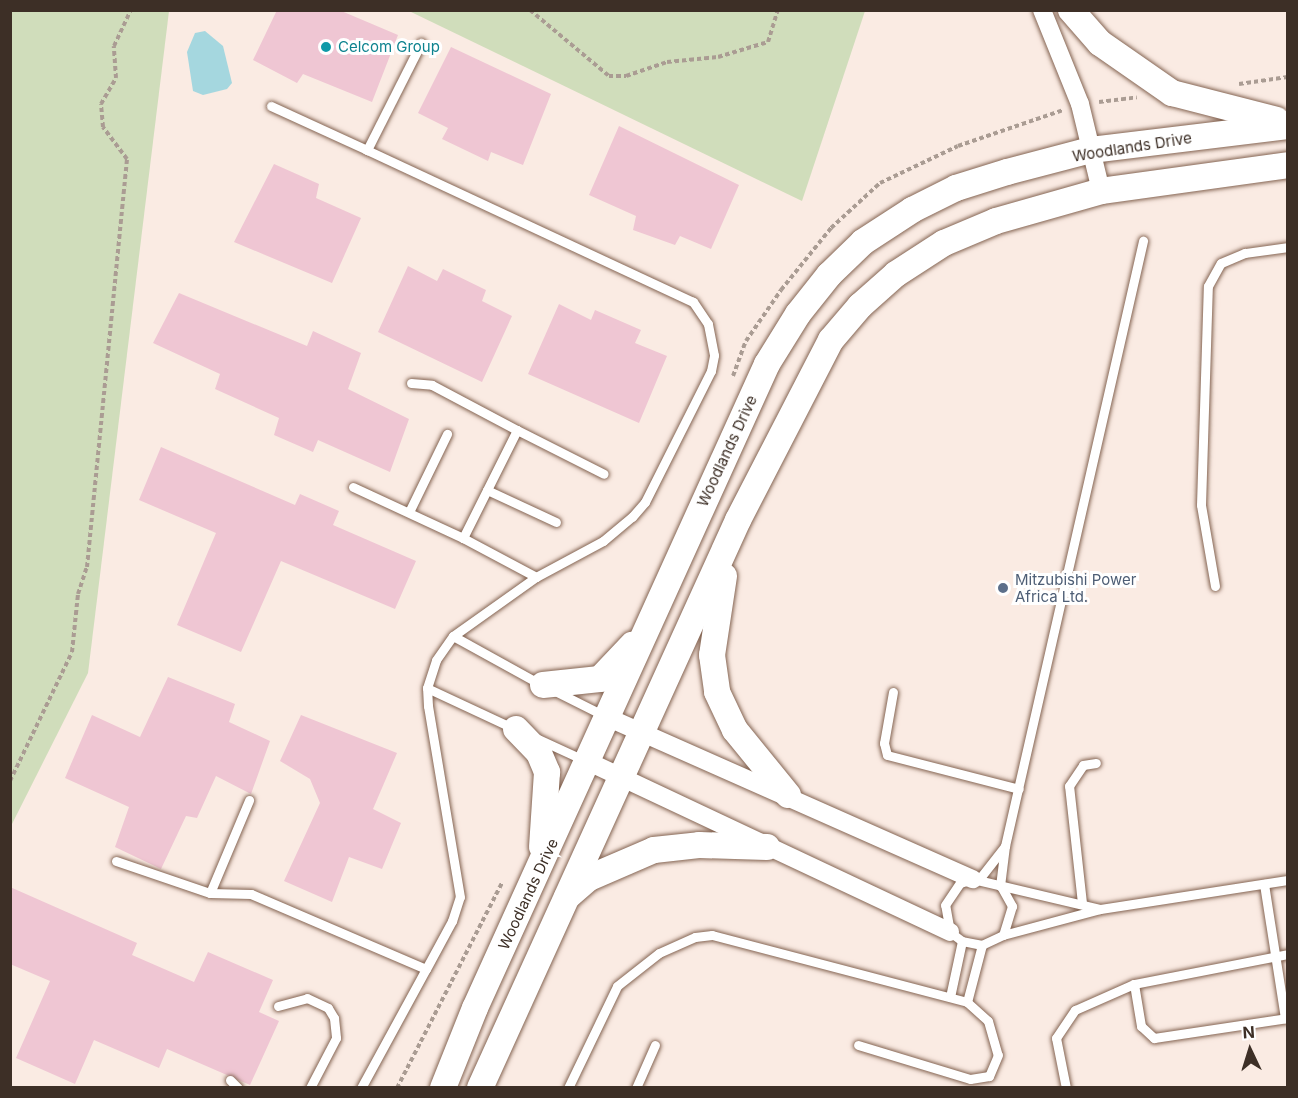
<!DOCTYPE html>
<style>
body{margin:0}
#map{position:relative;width:1298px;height:1098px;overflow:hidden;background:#faebe3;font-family:Inter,sans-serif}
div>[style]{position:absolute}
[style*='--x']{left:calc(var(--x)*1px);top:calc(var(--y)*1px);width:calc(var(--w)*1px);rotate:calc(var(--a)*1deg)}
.green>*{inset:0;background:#d0ddbb}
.water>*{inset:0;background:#a5d7df}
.building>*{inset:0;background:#efc6d3}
.path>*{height:4px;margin-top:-2px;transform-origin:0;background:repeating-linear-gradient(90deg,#aa9c93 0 4.5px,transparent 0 7.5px)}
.roads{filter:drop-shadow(0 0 2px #846452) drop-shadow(0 0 2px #846452)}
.service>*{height:9px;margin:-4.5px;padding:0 4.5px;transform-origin:4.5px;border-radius:4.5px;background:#fff}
.minor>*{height:18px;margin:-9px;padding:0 9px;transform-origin:9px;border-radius:9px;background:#fff}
.secondary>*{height:26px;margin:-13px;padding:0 13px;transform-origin:13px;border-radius:13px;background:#fff}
.dots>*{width:16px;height:16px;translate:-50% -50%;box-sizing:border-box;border:3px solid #fff;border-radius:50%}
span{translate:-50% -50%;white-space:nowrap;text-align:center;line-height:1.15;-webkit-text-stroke:6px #fff;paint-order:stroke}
.culture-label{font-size:15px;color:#0d838f}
.left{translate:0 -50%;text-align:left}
.street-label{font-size:15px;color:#3d2f26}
.service-label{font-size:15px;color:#4e5e75}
.frame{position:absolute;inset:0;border:12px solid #3d2f26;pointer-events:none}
.north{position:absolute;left:1220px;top:1020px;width:60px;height:60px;-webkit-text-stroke:4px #fff;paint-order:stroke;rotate:356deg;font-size:16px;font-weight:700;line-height:24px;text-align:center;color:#3d2f26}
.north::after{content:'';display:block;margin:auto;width:21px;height:27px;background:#3d2f26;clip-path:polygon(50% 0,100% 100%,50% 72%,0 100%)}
</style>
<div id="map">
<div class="green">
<div style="clip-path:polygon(11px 10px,169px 11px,88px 673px,11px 826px)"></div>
<div style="clip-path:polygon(409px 11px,865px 11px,802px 201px)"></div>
</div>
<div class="water">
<div style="clip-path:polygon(205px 31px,223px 46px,232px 83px,227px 89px,203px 95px,193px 91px,187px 52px,195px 33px)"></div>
</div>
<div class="building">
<div style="clip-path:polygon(277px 10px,339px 10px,398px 35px,372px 102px,303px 74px,297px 83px,253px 60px)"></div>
<div style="clip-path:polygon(451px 47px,551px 94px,523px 165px,491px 152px,488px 161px,442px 139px,448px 128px,418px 113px)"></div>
<div style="clip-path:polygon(619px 126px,739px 185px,711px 249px,680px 236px,675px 245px,633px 230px,636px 216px,589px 195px)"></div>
<div style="clip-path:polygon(274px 164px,319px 184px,316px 198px,361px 218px,332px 283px,234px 242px)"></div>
<div style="clip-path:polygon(408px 266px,437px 281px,443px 269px,486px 290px,482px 301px,512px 316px,482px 382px,378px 332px)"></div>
<div style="clip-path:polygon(179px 293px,307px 346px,313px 331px,361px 353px,348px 389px,409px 419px,390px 472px,318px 440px,313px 452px,274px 435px,279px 418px,215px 389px,220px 374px,153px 343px)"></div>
<div style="clip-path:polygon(559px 304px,591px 320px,595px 310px,641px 330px,635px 343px,667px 356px,639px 423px,528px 374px)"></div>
<div style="clip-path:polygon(161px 447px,295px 505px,300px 494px,339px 511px,333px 525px,416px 561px,395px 609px,281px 561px,241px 652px,177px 625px,216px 533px,139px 500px)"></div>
<div style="clip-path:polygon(168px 677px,235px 704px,229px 722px,270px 741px,251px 794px,216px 776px,197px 818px,186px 816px,161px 869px,115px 847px,129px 807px,65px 778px,92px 715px,140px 737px)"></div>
<div style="clip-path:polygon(301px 715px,397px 753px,373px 809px,401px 823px,382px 869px,349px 857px,332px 902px,284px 881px,320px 803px,310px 779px,280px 761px)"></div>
<div style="clip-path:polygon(10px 887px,137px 943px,132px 955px,194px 982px,208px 952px,273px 980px,259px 1012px,279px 1021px,250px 1085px,167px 1049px,159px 1068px,94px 1040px,75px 1084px,16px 1058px,50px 981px,10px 964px)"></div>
</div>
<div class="path">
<div style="--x:530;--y:10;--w:103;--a:39.9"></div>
<div style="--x:609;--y:76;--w:17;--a:0"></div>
<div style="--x:626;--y:76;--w:43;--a:-18.9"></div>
<div style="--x:667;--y:62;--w:51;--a:-5.6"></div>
<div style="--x:718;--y:57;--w:52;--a:-16.7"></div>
<div style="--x:768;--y:42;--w:34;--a:-73"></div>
<div style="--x:1239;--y:84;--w:49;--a:-8.1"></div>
<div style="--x:1099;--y:102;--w:38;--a:-7"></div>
<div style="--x:733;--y:376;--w:37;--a:-70"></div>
<div style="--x:746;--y:341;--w:62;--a:-55.5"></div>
<div style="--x:781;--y:290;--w:80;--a:-51.1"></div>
<div style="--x:831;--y:228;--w:67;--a:-42.6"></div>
<div style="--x:880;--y:183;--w:86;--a:-25.4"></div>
<div style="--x:958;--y:146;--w:111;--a:-18.9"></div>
<div style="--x:10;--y:781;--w:143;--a:-64.3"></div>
<div style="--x:72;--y:652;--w:58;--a:-84.1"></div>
<div style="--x:78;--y:594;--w:28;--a:-72"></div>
<div style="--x:87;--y:567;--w:410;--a:-84.4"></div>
<div style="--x:127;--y:159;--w:40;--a:-127"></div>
<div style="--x:103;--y:127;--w:23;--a:-95"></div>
<div style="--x:101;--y:104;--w:30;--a:-60"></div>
<div style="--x:116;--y:78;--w:32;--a:-94"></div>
<div style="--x:114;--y:46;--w:40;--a:-65"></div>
<div style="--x:397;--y:1088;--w:230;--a:-62.9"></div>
</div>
<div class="roads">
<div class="service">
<div style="--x:271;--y:106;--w:106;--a:24.6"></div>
<div style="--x:411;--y:383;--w:21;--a:5"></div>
<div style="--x:432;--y:385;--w:96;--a:27.9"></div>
<div style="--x:517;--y:430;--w:121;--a:116.6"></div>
<div style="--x:463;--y:538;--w:83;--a:28.1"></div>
<div style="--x:517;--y:430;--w:97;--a:26.8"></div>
<div style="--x:353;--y:487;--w:121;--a:24.9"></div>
<div style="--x:487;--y:490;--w:76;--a:24.9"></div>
<div style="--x:409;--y:512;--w:87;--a:-64"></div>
<div style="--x:1215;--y:586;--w:82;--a:-99.8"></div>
<div style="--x:1201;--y:505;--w:219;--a:-88.2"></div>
<div style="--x:1208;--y:286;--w:26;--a:-61"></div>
<div style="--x:1221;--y:263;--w:26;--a:-23"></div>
<div style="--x:1245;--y:253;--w:43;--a:-7.9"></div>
<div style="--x:453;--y:636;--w:99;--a:28.9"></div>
<div style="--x:427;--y:688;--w:97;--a:25"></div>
<div style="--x:553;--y:690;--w:58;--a:26.6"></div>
<div style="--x:893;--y:692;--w:52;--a:100"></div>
<div style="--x:884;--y:743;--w:12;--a:76"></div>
<div style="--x:887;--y:755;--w:136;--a:14.4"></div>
<div style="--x:536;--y:738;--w:55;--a:24.7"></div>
<div style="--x:116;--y:861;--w:99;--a:18.8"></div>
<div style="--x:210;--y:893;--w:41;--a:1.4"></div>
<div style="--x:251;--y:894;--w:190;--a:23.2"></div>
<div style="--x:426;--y:969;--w:55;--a:-61.6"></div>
<div style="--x:452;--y:921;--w:25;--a:-72"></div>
<div style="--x:460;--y:897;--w:194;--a:-99.5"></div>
<div style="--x:428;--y:706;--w:18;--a:-93"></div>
<div style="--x:427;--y:688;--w:29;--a:-72"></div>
<div style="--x:436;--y:660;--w:29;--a:-55"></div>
<div style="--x:453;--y:636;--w:102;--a:-35.4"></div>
<div style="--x:536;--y:577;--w:76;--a:-28.2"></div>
<div style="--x:603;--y:541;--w:38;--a:-40"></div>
<div style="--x:632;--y:517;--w:20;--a:-49"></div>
<div style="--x:645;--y:502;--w:147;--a:-63.3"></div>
<div style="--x:711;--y:371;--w:16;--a:-79"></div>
<div style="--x:714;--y:355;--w:32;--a:-101"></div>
<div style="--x:708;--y:324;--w:27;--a:-124"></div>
<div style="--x:693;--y:302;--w:360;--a:-155"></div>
<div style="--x:367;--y:150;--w:120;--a:-63.2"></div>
<div style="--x:980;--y:878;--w:41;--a:-52"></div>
<div style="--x:1264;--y:884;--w:136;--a:81.1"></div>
<div style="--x:1000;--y:886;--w:40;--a:-82.9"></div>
<div style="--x:1005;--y:846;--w:621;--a:-77.15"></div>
<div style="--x:1002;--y:888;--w:21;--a:61"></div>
<div style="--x:1012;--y:906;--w:30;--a:107"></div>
<div style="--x:1003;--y:935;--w:23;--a:155"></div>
<div style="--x:982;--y:945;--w:20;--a:-169"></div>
<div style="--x:962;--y:941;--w:15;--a:-143"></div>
<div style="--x:950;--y:932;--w:27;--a:-100"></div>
<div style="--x:945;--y:905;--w:27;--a:-56"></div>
<div style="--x:960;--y:883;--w:14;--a:-17"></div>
<div style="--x:973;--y:879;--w:130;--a:13.3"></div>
<div style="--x:210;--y:893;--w:101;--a:-67.2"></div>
<div style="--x:1082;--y:903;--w:118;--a:-96.3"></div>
<div style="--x:1069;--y:786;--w:25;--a:-56"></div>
<div style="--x:1083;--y:765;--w:13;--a:-9"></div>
<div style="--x:1003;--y:935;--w:100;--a:-15"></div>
<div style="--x:1100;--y:909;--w:190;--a:-8.8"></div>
<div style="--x:1134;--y:984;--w:43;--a:80.5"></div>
<div style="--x:1141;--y:1026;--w:18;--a:43"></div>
<div style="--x:1154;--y:1038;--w:135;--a:-8.5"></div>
<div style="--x:950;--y:997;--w:57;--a:-77.9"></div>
<div style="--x:967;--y:1002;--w:59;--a:-75.3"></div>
<div style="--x:278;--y:1006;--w:30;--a:-15"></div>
<div style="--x:307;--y:998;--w:23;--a:25"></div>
<div style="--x:328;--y:1008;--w:12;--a:59"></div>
<div style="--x:334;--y:1018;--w:20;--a:84"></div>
<div style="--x:336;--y:1038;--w:56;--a:117.5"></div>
<div style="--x:230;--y:1080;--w:11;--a:45"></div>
<div style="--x:361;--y:1088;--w:136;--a:-61.4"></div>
<div style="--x:568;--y:1088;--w:113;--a:-64.3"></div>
<div style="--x:617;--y:986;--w:53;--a:-38.2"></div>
<div style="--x:659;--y:953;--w:39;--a:-24"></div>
<div style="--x:695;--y:937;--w:17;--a:-7"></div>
<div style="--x:712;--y:935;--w:264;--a:14.7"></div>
<div style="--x:967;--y:1002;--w:28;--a:42"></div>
<div style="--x:988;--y:1021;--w:35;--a:74"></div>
<div style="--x:998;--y:1055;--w:23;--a:113"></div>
<div style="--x:989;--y:1076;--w:19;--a:171"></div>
<div style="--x:970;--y:1079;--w:117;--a:-163.1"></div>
<div style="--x:636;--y:1088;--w:47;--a:-66.2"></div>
<div style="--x:1066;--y:1088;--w:51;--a:-101.3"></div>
<div style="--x:1056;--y:1038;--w:34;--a:-56"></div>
<div style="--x:1075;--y:1010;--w:64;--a:-23.8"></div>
<div style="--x:1134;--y:984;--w:157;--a:-11"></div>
</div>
<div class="minor">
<div style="--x:1042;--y:10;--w:101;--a:68"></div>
<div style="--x:1080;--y:104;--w:89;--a:76.4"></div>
<div style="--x:609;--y:718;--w:398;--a:23.9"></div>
<div style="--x:589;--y:762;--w:399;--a:25.2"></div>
</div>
<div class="secondary">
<div style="--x:1071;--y:10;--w:44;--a:48.7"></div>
<div style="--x:1100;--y:43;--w:88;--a:34.8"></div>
<div style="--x:1172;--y:93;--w:108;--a:14.4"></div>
<div style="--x:724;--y:576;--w:80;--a:98.6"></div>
<div style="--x:712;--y:655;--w:37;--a:82"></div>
<div style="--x:717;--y:692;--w:42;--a:64.7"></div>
<div style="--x:735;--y:730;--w:84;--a:50.8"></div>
<div style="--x:543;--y:685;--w:57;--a:-6"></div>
<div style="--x:600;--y:679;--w:47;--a:-46.7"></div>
<div style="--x:516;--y:729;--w:33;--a:46"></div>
<div style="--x:539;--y:753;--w:21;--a:67"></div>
<div style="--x:547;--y:772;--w:75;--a:93.8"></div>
<div style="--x:567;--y:897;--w:29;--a:-41"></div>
<div style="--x:589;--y:878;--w:71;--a:-23.3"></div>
<div style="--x:654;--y:850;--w:45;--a:-6.3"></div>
<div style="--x:699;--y:845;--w:68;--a:1.7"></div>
<div style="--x:443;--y:1088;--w:86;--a:-68.2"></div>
<div style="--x:475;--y:1008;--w:707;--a:-65.61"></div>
<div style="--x:767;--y:364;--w:59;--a:-58.2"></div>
<div style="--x:798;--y:314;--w:50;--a:-51.5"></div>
<div style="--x:829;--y:275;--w:47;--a:-44.1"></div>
<div style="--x:863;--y:242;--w:59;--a:-33.1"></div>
<div style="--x:912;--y:210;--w:49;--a:-26.6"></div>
<div style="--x:956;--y:188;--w:53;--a:-17.4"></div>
<div style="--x:1007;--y:172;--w:87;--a:-14.7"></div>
<div style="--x:1091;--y:150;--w:198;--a:-6.9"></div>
<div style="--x:480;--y:1088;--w:624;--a:-65.57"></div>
<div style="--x:738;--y:520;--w:203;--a:-62.7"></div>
<div style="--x:831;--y:340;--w:45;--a:-49.5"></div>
<div style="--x:860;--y:306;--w:48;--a:-41.6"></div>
<div style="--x:896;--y:274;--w:57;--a:-32.9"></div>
<div style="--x:944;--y:243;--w:56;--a:-22.9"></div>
<div style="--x:996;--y:221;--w:109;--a:-15.9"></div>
<div style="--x:1101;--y:191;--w:189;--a:-7.9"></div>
</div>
</div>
<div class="dots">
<div style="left:326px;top:47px;background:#0f9aa8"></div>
<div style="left:1003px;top:588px;background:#5c6f8a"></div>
</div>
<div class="culture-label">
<span class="left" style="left:338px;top:47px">Celcom Group</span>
</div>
<div class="street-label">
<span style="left:1132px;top:147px;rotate:-9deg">Woodlands Drive</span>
<span style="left:727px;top:451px;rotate:-65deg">Woodlands Drive</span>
<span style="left:528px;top:894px;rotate:-65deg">Woodlands Drive</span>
</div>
<div class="service-label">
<span class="left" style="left:1015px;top:588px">Mitzubishi Power<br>Africa Ltd.</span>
</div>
<div class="frame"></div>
<div class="north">N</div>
</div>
